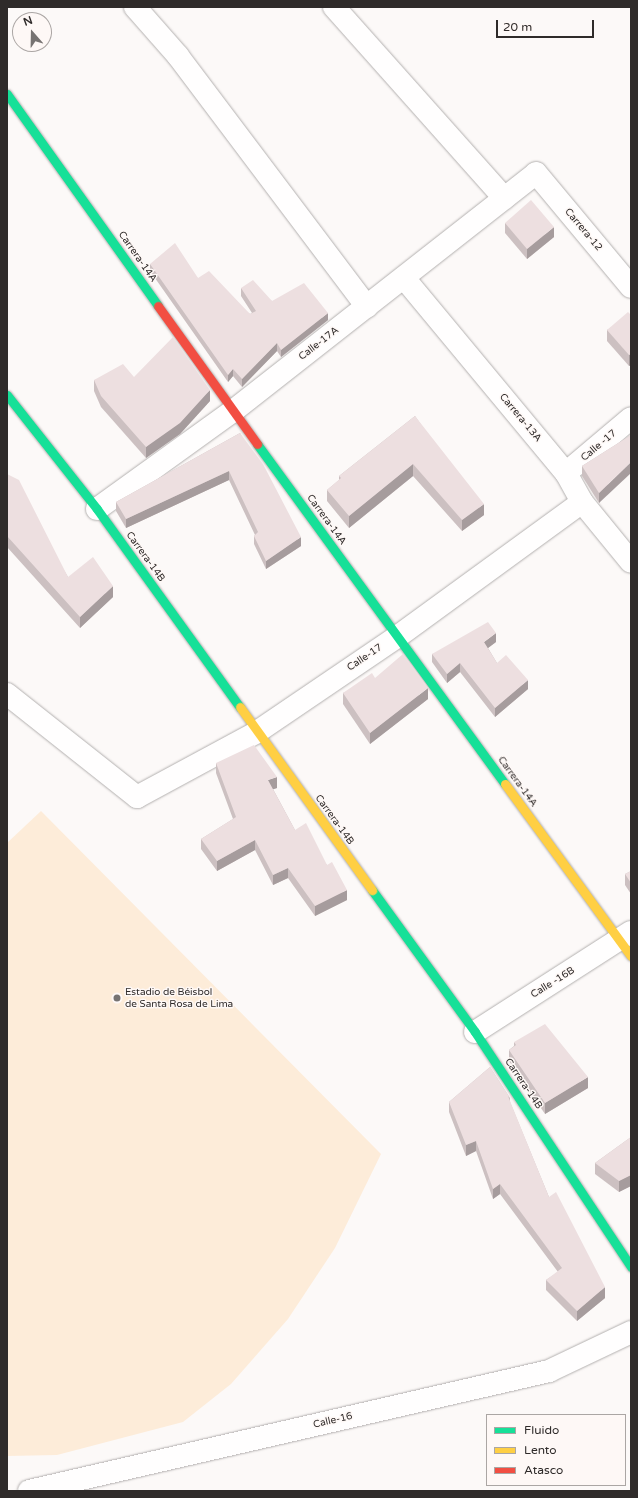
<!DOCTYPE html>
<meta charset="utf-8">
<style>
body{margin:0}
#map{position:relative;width:638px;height:1498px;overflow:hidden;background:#fcf9f8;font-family:"Varela Round",sans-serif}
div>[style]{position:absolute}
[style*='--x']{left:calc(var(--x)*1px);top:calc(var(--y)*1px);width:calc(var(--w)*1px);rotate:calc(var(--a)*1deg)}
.green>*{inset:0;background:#fdecd9}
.roads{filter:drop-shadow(0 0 1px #b3b0af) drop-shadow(0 0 1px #b3b0af)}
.street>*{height:22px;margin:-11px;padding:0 11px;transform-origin:11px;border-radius:11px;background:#fffefe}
.fast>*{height:9px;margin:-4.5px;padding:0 4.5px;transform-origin:4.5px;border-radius:4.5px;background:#16e098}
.slow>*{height:9px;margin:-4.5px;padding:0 4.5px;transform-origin:4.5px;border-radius:4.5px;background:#ffcf43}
.jam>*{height:9px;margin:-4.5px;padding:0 4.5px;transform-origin:4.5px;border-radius:4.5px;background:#f24e42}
.wall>*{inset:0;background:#ccc0c1}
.shaded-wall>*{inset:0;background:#a69c9d}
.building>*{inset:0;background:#eddfe0}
.dots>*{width:11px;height:11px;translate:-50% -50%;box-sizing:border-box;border:2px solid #fef8f6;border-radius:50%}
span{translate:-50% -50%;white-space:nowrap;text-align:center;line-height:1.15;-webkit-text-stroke:3px #fef8f6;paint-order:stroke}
.street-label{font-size:10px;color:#2f2b2a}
.poi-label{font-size:10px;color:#2f2b2a}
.left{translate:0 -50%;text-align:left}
.frame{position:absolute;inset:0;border:8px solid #2f2b2a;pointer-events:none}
.legend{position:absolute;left:486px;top:1414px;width:140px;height:72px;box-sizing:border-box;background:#fef8f6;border:1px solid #aba6a4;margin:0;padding:5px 7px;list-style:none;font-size:12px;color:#2f2b2a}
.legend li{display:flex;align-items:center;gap:8px;height:20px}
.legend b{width:20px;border:1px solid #aba6a4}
.north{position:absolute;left:12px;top:12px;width:40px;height:40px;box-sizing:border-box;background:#fef8f6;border:1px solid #aba6a4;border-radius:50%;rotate:340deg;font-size:11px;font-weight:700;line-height:16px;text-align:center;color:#2f2b2a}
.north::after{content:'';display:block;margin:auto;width:14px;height:18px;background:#777372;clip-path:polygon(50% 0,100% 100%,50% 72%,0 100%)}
.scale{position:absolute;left:496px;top:20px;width:98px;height:18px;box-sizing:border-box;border:2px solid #2f2b2a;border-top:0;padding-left:5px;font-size:12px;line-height:14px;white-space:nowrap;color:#2f2b2a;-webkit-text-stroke:3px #fef8f6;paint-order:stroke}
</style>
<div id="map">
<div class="green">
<div style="clip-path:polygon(41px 811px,381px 1154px,335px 1248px,288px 1319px,231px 1384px,183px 1422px,57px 1455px,7px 1456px,7px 843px)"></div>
</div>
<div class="roads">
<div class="street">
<div style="--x:135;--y:7;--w:65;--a:48.7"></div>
<div style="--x:178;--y:56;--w:314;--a:53"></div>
<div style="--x:334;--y:7;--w:256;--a:48.3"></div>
<div style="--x:404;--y:278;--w:254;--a:50.3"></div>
<div style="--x:566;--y:473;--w:33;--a:61"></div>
<div style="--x:582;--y:502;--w:77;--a:50.8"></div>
<div style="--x:566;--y:473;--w:85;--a:-40.2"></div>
<div style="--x:97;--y:509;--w:168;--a:-35.8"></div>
<div style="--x:233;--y:411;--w:385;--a:-38.1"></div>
<div style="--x:536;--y:173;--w:148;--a:50.2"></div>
<div style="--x:7;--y:694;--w:166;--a:38.4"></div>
<div style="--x:137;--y:797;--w:136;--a:-28.4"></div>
<div style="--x:257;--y:732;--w:169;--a:-34.2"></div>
<div style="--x:397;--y:637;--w:229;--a:-36.1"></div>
<div style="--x:475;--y:1032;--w:185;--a:-32.7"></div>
<div style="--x:29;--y:1491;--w:534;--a:-12.99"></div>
<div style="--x:549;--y:1371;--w:91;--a:-25.4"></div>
</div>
<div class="fast">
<div style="--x:7;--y:94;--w:260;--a:54.5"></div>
<div style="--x:7;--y:395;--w:145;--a:51.7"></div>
<div style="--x:97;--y:509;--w:244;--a:54.2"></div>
<div style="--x:257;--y:444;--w:421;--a:53.9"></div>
<div style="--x:372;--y:890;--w:175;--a:54"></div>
<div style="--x:475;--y:1032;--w:282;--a:56.4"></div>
</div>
<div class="slow">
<div style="--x:240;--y:707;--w:226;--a:54.2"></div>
<div style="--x:505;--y:784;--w:213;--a:53.8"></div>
</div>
<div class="jam">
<div style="--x:158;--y:306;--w:170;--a:54.3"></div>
</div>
</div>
<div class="wall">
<div style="clip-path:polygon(505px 223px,554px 237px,527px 259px,505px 233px)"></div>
<div style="clip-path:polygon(150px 264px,198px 278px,250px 314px,252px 313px,241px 296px,241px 288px,272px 301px,328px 320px,281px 357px,277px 351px,242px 387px,233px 376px,228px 382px,150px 271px)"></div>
<div style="clip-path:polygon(631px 315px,631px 365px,629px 366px,607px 341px,607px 330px)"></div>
<div style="clip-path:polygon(134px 377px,210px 401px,180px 434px,146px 458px,101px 407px,94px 391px,94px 380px)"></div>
<div style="clip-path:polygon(415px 416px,484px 515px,462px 531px,413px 476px,349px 528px,327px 501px,327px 490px,339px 480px,339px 476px)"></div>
<div style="clip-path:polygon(240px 433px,301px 546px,266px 569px,254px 544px,254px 536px,255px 535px,229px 480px,126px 528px,116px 511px,116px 502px)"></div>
<div style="clip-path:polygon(631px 435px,599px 503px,582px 476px,582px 466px)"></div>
<div style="clip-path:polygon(7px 474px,68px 577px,113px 597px,80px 628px,7px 547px)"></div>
<div style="clip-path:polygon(496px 642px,488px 648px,497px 663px,528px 689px,495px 717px,460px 672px,447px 683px,432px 662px,432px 654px)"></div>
<div style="clip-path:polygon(375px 678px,428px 699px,370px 744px,343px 704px,343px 693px)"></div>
<div style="clip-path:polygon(216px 763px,277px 788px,273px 789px,295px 830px,327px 865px,347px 900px,315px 916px,288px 878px,273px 885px,255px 850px,217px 871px,201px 849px,201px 839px,233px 819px,216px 773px)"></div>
<div style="clip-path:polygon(631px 871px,631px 894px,625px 885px,625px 874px)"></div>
<div style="clip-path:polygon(514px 1042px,588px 1088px,545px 1114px,509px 1061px,509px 1050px,514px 1046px)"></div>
<div style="clip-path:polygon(490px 1067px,510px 1098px,510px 1102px,549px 1197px,605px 1298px,577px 1321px,546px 1290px,546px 1280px,558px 1272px,500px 1194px,493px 1199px,476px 1151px,466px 1156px,449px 1112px,449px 1102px)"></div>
<div style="clip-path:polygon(631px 1137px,631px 1186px,619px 1192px,595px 1174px,595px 1163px)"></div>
</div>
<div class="shaded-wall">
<div style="clip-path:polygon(554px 227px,554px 237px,527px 259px,527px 249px)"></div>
<div style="clip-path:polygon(328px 313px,328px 320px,281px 357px,281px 350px)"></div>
<div style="clip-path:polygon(277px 343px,277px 351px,242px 387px,242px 379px)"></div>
<div style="clip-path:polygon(631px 354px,631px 365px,629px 366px,629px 355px)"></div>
<div style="clip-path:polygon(233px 369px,233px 376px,228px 382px,228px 375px)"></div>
<div style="clip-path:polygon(210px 390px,210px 401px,180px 434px,146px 458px,146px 447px)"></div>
<div style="clip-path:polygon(631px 462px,631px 473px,599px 503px,599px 493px)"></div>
<div style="clip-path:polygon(413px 464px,413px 476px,349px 528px,349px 516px)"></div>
<div style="clip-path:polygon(229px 471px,229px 480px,126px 528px,126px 519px)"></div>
<div style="clip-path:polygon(484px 504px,484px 515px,462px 531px,462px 520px)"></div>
<div style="clip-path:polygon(301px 537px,301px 546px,266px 569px,266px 561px)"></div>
<div style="clip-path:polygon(113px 586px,113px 597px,80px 628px,80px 617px)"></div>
<div style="clip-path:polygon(496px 633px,496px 642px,484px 651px,484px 642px)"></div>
<div style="clip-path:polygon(460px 663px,460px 672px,447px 683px,447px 674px)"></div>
<div style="clip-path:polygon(528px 680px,528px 689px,495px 717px,495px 708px)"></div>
<div style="clip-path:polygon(428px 688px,428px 699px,370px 744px,370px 733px)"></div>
<div style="clip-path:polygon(277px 777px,277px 788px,268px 791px,268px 780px)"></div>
<div style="clip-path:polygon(255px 840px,255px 850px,217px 871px,217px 861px)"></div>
<div style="clip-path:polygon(288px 868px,288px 878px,273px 885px,273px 875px)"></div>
<div style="clip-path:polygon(347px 890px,347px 900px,315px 916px,315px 906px)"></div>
<div style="clip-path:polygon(588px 1077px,588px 1088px,545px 1114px,545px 1103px)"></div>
<div style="clip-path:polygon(476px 1141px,476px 1151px,466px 1156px,466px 1145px)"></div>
<div style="clip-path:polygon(631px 1175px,631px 1186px,619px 1192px,619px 1181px)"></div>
<div style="clip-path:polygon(500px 1184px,500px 1194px,493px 1199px,493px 1189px)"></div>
<div style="clip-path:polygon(605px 1287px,605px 1298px,577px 1321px,577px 1311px)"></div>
</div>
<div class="building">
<div style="clip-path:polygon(531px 200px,554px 227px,527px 249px,505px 223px)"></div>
<div style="clip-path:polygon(175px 243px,198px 278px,209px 271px,250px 314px,256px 311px,241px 288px,253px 280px,272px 301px,304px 283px,328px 313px,281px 350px,277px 343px,242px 379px,233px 369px,228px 375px,150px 264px)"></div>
<div style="clip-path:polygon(628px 312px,631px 315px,631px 354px,629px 355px,607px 330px)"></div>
<div style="clip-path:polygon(173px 337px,210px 390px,180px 423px,146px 447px,101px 396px,94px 380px,123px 364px,134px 377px)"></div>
<div style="clip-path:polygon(415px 416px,484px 504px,462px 520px,413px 464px,349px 516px,327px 490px,341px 478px,339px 476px)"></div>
<div style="clip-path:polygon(240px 433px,263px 464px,301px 537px,266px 561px,254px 536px,258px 532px,229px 471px,126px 519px,116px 502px)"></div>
<div style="clip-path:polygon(631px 435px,631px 462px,599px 493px,582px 466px)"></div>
<div style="clip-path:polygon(7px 474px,19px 480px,68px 577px,93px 557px,113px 586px,80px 617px,7px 536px)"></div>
<div style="clip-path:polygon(488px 622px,496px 633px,484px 642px,497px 663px,506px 655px,528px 680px,495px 708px,460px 663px,447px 674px,432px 654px)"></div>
<div style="clip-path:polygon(403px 654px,428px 688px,370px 733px,343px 693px,372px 673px,375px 678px)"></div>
<div style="clip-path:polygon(254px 745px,277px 777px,268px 780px,295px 830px,306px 823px,327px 865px,332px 862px,347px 890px,315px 906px,288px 868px,273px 875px,255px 840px,217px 861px,201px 839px,236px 817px,216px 763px)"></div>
<div style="clip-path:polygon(631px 871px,631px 883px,625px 874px)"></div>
<div style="clip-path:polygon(545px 1024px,588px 1077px,545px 1103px,509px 1050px,516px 1045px,514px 1042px)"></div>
<div style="clip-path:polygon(490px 1067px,510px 1098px,508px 1096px,549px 1197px,556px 1192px,605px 1287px,577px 1311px,546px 1280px,562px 1268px,500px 1184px,493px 1189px,476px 1141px,466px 1145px,449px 1102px)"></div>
<div style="clip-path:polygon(631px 1137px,631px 1175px,619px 1181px,595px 1163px)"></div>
</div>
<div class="dots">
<div style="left:117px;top:998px;background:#777372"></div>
</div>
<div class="street-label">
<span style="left:583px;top:230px;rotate:50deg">Carrera-12</span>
<span style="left:137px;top:257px;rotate:55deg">Carrera-14A</span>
<span style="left:319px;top:344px;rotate:-38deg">Calle-17A</span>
<span style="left:520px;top:418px;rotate:50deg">Carrera-13A</span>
<span style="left:599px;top:446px;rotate:-40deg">Calle -17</span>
<span style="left:326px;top:520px;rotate:54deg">Carrera-14A</span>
<span style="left:145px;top:557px;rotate:54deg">Carrera-14B</span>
<span style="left:365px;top:658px;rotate:-34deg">Calle-17</span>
<span style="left:517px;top:782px;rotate:54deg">Carrera-14A</span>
<span style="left:334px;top:820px;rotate:54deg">Carrera-14B</span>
<span style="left:553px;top:983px;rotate:-32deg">Calle -16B</span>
<span style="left:523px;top:1084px;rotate:56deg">Carrera-14B</span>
<span style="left:333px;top:1421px;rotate:-13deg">Calle-16</span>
</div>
<div class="poi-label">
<span class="left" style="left:125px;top:998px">Estadio de Béisbol<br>de Santa Rosa de Lima</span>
</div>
<div class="frame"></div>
<ul class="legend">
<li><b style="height:5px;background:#16e098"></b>Fluido</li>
<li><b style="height:5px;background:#ffcf43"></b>Lento</li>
<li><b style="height:5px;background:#f24e42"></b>Atasco</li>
</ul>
<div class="north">N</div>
<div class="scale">20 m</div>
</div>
